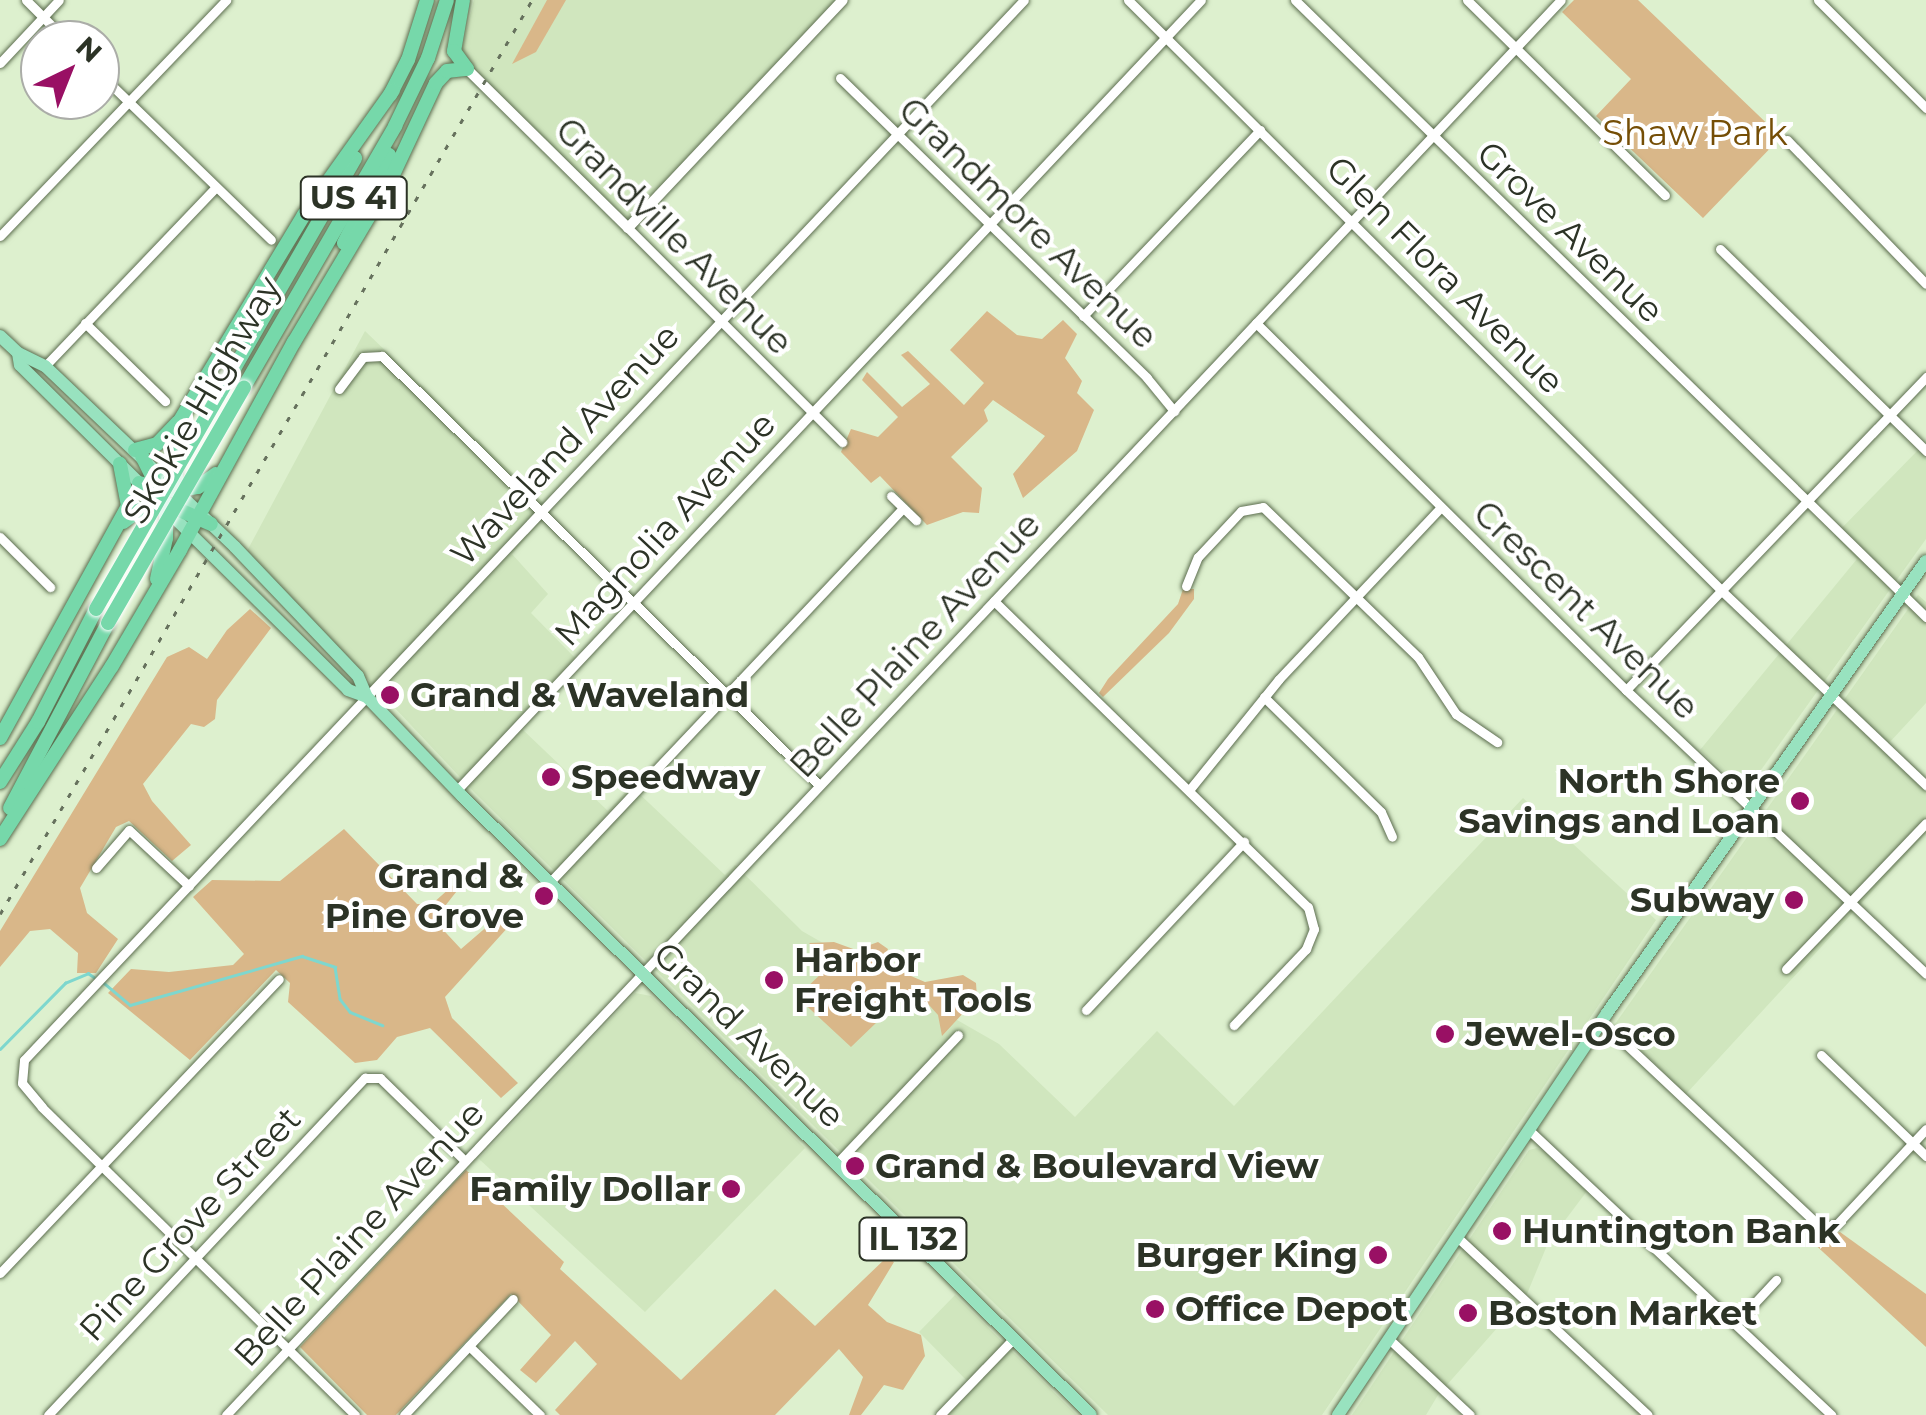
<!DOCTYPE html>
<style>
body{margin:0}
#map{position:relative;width:1926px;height:1415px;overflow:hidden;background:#ddf0ce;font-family:Montserrat,sans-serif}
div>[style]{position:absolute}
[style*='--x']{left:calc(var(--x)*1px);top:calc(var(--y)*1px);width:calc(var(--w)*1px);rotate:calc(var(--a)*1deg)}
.built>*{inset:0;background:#d0e6be}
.green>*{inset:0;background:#d9b789}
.stream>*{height:2.5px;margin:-1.25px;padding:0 1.25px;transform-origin:1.25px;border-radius:1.25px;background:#7ed7ce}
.roads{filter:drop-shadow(0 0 2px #5c6d4f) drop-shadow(0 0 2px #5c6d4f)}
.minor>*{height:9px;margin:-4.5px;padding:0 4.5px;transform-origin:4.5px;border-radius:4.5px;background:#fff}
.tertiary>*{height:10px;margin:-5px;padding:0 5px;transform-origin:5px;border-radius:5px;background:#fff}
.primary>*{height:12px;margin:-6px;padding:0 6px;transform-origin:6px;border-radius:6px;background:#98e2bf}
.trunk>*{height:14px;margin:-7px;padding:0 7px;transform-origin:7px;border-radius:7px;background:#76d8aa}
.rail>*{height:2.5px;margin-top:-1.25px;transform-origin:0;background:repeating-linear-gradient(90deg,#66715d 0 5px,transparent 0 15px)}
.bridges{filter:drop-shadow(0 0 2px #fff) drop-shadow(0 0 2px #fff)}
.trunk-bridge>*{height:14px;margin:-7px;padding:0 7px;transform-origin:7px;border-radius:7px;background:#76d8aa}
.dots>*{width:28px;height:28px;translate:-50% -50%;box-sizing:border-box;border:5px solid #fff;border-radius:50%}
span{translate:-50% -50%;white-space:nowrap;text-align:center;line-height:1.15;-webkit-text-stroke:8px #fff;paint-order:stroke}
.shield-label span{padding:2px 8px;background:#fff;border:2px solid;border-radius:8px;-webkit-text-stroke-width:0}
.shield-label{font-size:32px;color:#2c3326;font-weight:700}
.park-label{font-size:35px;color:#754e06}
.street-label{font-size:35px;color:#2c3326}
.poi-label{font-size:35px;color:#2c3326;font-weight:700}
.left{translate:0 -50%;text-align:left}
.right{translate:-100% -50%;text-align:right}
.north{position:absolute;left:20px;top:20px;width:100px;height:100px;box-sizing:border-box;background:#fff;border:2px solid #abada8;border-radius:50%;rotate:43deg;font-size:28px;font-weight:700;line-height:40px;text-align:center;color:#2c3326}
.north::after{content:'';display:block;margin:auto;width:35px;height:45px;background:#991064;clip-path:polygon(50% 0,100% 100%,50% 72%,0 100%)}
</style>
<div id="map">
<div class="built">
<div style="clip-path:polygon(474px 0,844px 0,628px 228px,457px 68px)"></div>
<div style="clip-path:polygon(365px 331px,551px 510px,512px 554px,548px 594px,531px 613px,581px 664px,522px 729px,608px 811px,631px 786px,725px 875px,735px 865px,802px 931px,999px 1044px,1075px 1117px,1157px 1031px,1234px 1106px,1523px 798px,1656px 920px,1322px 1415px,1108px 1415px,475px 793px,247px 551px)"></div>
<div style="clip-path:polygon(1922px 446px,1926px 450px,1926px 539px,1756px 777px,1745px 783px,1734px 781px,1700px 750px,1857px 559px,1834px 536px)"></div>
<div style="clip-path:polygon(1918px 595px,1926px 602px,1926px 703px,1889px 743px,1926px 778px,1926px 833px,1686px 1094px,1615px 1024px)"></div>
<div style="clip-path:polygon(635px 993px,651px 996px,805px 1148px,645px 1312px,479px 1159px)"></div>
<div style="clip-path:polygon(1537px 1148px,1557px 1158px,1590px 1187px,1548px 1243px,1527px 1294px,1438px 1395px,1426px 1415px,1352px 1415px,1529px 1150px)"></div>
<div style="clip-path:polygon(955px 1295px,1077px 1415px,948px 1415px,974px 1388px,919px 1332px)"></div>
</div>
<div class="green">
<div style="clip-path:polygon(547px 0,566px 0,536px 52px,512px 64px)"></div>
<div style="clip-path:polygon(1574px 0,1638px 0,1781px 137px,1703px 218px,1596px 116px,1631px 79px,1562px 12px)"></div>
<div style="clip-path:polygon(987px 311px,1017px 335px,1042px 339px,1063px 320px,1077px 334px,1065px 358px,1082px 381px,1077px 393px,1094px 410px,1077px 451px,1023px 498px,1013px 474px,1045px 436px,993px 400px,984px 410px,988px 421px,951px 457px,982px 488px,979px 513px,963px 512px,927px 525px,880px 476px,871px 483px,841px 452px,851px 429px,878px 437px,898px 417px,862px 380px,867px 372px,902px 407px,930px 384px,901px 355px,908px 351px,964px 405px,984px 383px,950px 350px)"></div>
<div style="clip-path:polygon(1183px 589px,1194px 589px,1194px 599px,1169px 633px,1103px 697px,1099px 693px,1108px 679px,1178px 604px)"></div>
<div style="clip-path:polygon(250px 609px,271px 628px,217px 700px,215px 719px,204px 727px,191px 724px,143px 784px,152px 801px,191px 845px,172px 861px,129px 821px,116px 827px,80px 888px,87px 913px,118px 939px,96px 973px,77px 973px,78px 953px,50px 929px,30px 931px,0 967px,0 931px,167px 657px,189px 647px,207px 659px,227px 630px)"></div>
<div style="clip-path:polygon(344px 829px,417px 904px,432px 904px,460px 879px,464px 882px,434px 920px,461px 949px,512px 905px,520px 914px,445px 997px,452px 1018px,518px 1083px,501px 1098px,430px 1028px,397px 1037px,377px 1060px,355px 1063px,288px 1002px,290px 983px,276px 970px,190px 1060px,108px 993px,131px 969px,169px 972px,233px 965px,244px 954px,193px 897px,212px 880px,280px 881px)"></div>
<div style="clip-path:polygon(834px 942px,856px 950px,878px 942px,888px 949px,883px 964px,925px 982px,963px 975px,976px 983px,977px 998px,942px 1036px,938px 1015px,929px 1005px,903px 997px,851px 1047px,797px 997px,830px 965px,809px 943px)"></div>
<div style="clip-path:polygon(466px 1170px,564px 1262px,560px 1269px,681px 1380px,775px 1289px,815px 1326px,887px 1257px,894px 1262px,868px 1305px,887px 1322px,921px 1335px,925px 1356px,903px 1390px,884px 1385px,861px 1415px,849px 1415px,863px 1377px,839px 1349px,775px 1415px,560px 1415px,555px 1410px,597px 1364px,575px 1341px,536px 1383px,520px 1370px,551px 1335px,511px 1294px,396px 1415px,367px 1415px,300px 1347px)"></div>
<div style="clip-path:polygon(1840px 1232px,1926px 1294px,1926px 1347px,1810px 1240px)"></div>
</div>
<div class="stream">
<div style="--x:104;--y:983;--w:34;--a:40"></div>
<div style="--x:130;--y:1005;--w:179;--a:-15.9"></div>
<div style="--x:302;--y:956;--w:35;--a:18"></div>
<div style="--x:335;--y:967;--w:32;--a:81"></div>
<div style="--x:340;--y:999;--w:16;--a:52"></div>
<div style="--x:350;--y:1012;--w:35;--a:22"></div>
<div style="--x:0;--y:1049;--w:93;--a:-45.4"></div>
<div style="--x:65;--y:983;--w:25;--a:-23"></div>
<div style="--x:88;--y:973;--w:7;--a:34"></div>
</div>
<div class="roads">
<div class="minor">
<div style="--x:26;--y:0;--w:57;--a:45"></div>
<div style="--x:1128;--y:0;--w:838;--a:44.85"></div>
<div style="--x:1722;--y:591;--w:282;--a:43.6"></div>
<div style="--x:1295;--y:0;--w:883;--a:44.36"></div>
<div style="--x:1467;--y:0;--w:278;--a:44.6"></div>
<div style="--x:1818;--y:0;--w:153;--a:45"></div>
<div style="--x:0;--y:63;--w:86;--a:-46.9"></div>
<div style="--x:100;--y:74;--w:238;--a:44.1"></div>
<div style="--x:840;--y:78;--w:429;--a:44.3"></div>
<div style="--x:1147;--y:378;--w:43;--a:50.7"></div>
<div style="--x:1787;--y:140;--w:200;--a:46"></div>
<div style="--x:628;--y:228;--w:303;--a:45"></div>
<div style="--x:0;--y:236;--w:327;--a:-46.2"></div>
<div style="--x:1720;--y:249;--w:289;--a:44.4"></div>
<div style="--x:1083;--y:316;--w:257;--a:-46.4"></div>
<div style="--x:85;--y:323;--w:112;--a:44.3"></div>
<div style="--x:1256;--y:323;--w:521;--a:44.77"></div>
<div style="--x:1626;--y:690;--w:413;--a:43.4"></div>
<div style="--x:45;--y:366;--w:246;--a:-46.3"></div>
<div style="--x:339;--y:389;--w:40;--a:-53"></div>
<div style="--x:363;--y:357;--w:19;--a:-3"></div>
<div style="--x:382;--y:356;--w:612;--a:44.47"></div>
<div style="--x:891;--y:496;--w:35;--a:44"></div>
<div style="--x:0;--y:537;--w:71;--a:45"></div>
<div style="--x:1186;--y:586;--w:31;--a:-68"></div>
<div style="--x:1198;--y:557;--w:63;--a:-46.9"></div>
<div style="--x:1241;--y:511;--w:22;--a:-10"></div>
<div style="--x:1263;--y:507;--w:216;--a:44.1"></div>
<div style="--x:1418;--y:657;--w:69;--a:56.3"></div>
<div style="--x:1456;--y:714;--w:50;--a:34.3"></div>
<div style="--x:994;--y:601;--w:438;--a:44.3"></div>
<div style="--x:1308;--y:907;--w:23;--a:75"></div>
<div style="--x:1314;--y:929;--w:22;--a:112"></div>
<div style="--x:1306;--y:949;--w:105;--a:133.5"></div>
<div style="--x:1626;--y:690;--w:434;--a:-46.2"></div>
<div style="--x:1264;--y:697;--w:164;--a:44.5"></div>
<div style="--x:1381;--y:812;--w:27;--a:66"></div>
<div style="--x:1190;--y:789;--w:141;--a:-51"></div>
<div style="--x:1279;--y:679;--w:236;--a:-46.7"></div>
<div style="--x:457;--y:790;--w:1085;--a:-46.72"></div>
<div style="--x:96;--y:868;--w:50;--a:-49"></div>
<div style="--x:129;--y:830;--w:82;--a:43"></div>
<div style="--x:550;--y:882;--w:514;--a:-46.65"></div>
<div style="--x:1786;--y:969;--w:202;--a:-46.2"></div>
<div style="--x:1086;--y:1010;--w:231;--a:-46.8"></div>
<div style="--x:1599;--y:1024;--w:17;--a:31"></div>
<div style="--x:1614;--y:1033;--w:285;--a:43.2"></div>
<div style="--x:1822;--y:1228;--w:16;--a:-15"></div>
<div style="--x:1837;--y:1224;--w:130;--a:-46.9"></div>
<div style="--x:1821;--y:1055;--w:146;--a:43.9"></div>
<div style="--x:1528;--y:1129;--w:417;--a:43.3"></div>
<div style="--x:837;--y:1163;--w:176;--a:-46.6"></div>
<div style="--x:1456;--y:1236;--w:262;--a:43"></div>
<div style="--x:0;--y:1273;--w:405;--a:-46.5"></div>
<div style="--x:1736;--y:1323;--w:59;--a:-47.1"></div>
<div style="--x:1388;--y:1338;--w:112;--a:43.2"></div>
<div style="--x:469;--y:1346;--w:99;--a:44.2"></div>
<div style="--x:48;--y:1415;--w:463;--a:-46.8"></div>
<div style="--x:365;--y:1078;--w:15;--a:0"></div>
<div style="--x:380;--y:1078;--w:119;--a:44.3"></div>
<div style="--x:226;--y:1415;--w:1945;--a:-46.67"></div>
<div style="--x:355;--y:1415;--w:439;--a:-135.5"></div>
<div style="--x:42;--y:1107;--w:31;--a:-130"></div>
<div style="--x:22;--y:1083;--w:23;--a:-85"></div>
<div style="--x:24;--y:1060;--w:1457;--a:-46.67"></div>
<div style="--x:404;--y:1415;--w:159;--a:-46.8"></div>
<div style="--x:940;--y:1415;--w:107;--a:-46.1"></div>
</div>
<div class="tertiary">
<div style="--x:467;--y:69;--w:226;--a:44.6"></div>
<div style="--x:628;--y:228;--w:313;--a:-46.7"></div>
</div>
<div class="primary">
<div style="--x:0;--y:336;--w:25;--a:43"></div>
<div style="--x:18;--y:353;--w:30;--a:26"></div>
<div style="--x:45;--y:366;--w:262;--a:43.6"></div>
<div style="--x:235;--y:547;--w:178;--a:46.4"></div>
<div style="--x:358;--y:676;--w:23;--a:67"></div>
<div style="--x:367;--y:697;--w:137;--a:46.2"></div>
<div style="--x:462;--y:796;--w:882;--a:44.54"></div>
<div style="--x:18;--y:353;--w:12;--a:81"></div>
<div style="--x:20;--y:365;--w:462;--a:44.7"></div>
<div style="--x:348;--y:690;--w:20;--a:20"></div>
<div style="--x:1338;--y:1415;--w:484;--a:-56.2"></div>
<div style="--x:1607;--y:1013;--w:553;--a:-54.79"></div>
</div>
<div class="trunk">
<div style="--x:463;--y:0;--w:52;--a:100"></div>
<div style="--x:454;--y:51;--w:22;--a:54"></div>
<div style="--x:390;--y:95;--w:39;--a:-63"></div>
<div style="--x:408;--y:60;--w:63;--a:-72.4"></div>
<div style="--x:344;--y:243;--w:99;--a:-62.9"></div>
<div style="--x:231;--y:374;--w:249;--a:-60.1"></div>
<div style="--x:244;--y:387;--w:302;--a:-59.9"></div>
<div style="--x:395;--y:126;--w:76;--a:-64.1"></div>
<div style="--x:428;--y:58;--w:61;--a:-71.9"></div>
<div style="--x:135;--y:450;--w:23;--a:-15"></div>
<div style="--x:157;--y:444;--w:30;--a:-46"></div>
<div style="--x:142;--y:456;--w:54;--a:63.4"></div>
<div style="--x:166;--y:504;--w:34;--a:90"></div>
<div style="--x:166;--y:538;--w:42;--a:102.4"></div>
<div style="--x:139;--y:483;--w:39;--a:12"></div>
<div style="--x:177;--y:491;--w:21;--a:-11"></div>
<div style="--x:198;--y:487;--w:22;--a:-36"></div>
<div style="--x:179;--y:491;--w:31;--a:-101"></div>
<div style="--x:173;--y:461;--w:39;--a:-81"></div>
<div style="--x:179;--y:422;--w:242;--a:-58.9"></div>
<div style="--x:304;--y:215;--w:153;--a:-54.5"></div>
<div style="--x:123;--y:522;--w:22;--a:-36"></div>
<div style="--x:141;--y:509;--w:25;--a:-11"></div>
<div style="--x:166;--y:504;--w:49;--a:24"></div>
<div style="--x:0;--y:738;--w:265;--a:-61.1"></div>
<div style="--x:128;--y:506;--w:43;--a:-100.8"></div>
<div style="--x:0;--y:782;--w:71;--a:-57.7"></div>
<div style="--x:38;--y:722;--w:127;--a:-62.8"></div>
<div style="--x:10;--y:808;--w:209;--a:-62.1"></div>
<div style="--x:0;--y:839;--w:206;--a:-57.1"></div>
<div style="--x:112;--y:666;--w:134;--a:-59.6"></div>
<div style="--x:180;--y:550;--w:237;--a:-61.3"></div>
<div style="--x:294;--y:342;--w:190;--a:-59.2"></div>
<div style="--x:391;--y:179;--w:106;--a:-64.9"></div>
<div style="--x:436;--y:83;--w:16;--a:-47"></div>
<div style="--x:447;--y:71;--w:20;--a:-6"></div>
</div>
</div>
<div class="rail">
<div style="--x:0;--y:914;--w:1058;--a:-59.8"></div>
</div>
<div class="bridges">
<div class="trunk-bridge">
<div style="--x:96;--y:609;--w:271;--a:-60.1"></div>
<div style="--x:108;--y:623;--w:272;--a:-60"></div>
</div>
</div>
<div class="dots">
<div style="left:390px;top:695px;background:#991064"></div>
<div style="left:551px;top:777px;background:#991064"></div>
<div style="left:1800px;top:801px;background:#991064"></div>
<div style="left:544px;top:896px;background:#991064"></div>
<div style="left:1794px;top:900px;background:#991064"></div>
<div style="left:774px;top:980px;background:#991064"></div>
<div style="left:1445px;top:1034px;background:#991064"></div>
<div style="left:855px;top:1166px;background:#991064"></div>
<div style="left:731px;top:1189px;background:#991064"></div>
<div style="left:1502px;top:1231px;background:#991064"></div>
<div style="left:1378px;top:1255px;background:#991064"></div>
<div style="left:1155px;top:1309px;background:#991064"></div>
<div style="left:1468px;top:1313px;background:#991064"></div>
</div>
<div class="shield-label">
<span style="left:354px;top:198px">US 41</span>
<span style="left:913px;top:1239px">IL 132</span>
</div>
<div class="park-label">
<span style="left:1695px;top:133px">Shaw Park</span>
</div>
<div class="street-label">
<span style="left:1028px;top:223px;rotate:44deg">Grandmore Avenue</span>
<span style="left:1570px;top:232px;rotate:44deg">Grove Avenue</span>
<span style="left:674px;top:236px;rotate:45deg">Grandville Avenue</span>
<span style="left:1445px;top:275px;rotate:45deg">Glen Flora Avenue</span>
<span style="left:202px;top:400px;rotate:-60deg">Skokie Highway</span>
<span style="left:565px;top:445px;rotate:-47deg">Waveland Avenue</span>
<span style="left:665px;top:529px;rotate:-47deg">Magnolia Avenue</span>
<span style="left:1586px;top:610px;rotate:44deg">Crescent Avenue</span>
<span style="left:915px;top:645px;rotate:-47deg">Belle Plaine Avenue</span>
<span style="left:749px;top:1035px;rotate:44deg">Grand Avenue</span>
<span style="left:190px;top:1224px;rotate:-47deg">Pine Grove Street</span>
<span style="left:359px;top:1234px;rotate:-47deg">Belle Plaine Avenue</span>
</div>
<div class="poi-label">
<span class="left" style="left:410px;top:695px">Grand &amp; Waveland</span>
<span class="left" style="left:571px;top:777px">Speedway</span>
<span class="right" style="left:1780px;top:801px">North Shore<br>Savings and Loan</span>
<span class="right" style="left:524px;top:896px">Grand &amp;<br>Pine Grove</span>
<span class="right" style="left:1774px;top:900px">Subway</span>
<span class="left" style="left:794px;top:980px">Harbor<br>Freight Tools</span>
<span class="left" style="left:1465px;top:1034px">Jewel-Osco</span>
<span class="left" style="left:875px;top:1166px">Grand &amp; Boulevard View</span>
<span class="right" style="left:711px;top:1189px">Family Dollar</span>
<span class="left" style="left:1522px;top:1231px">Huntington Bank</span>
<span class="right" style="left:1358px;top:1255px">Burger King</span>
<span class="left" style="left:1175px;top:1309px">Office Depot</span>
<span class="left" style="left:1488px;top:1313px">Boston Market</span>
</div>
<div class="north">N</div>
</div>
